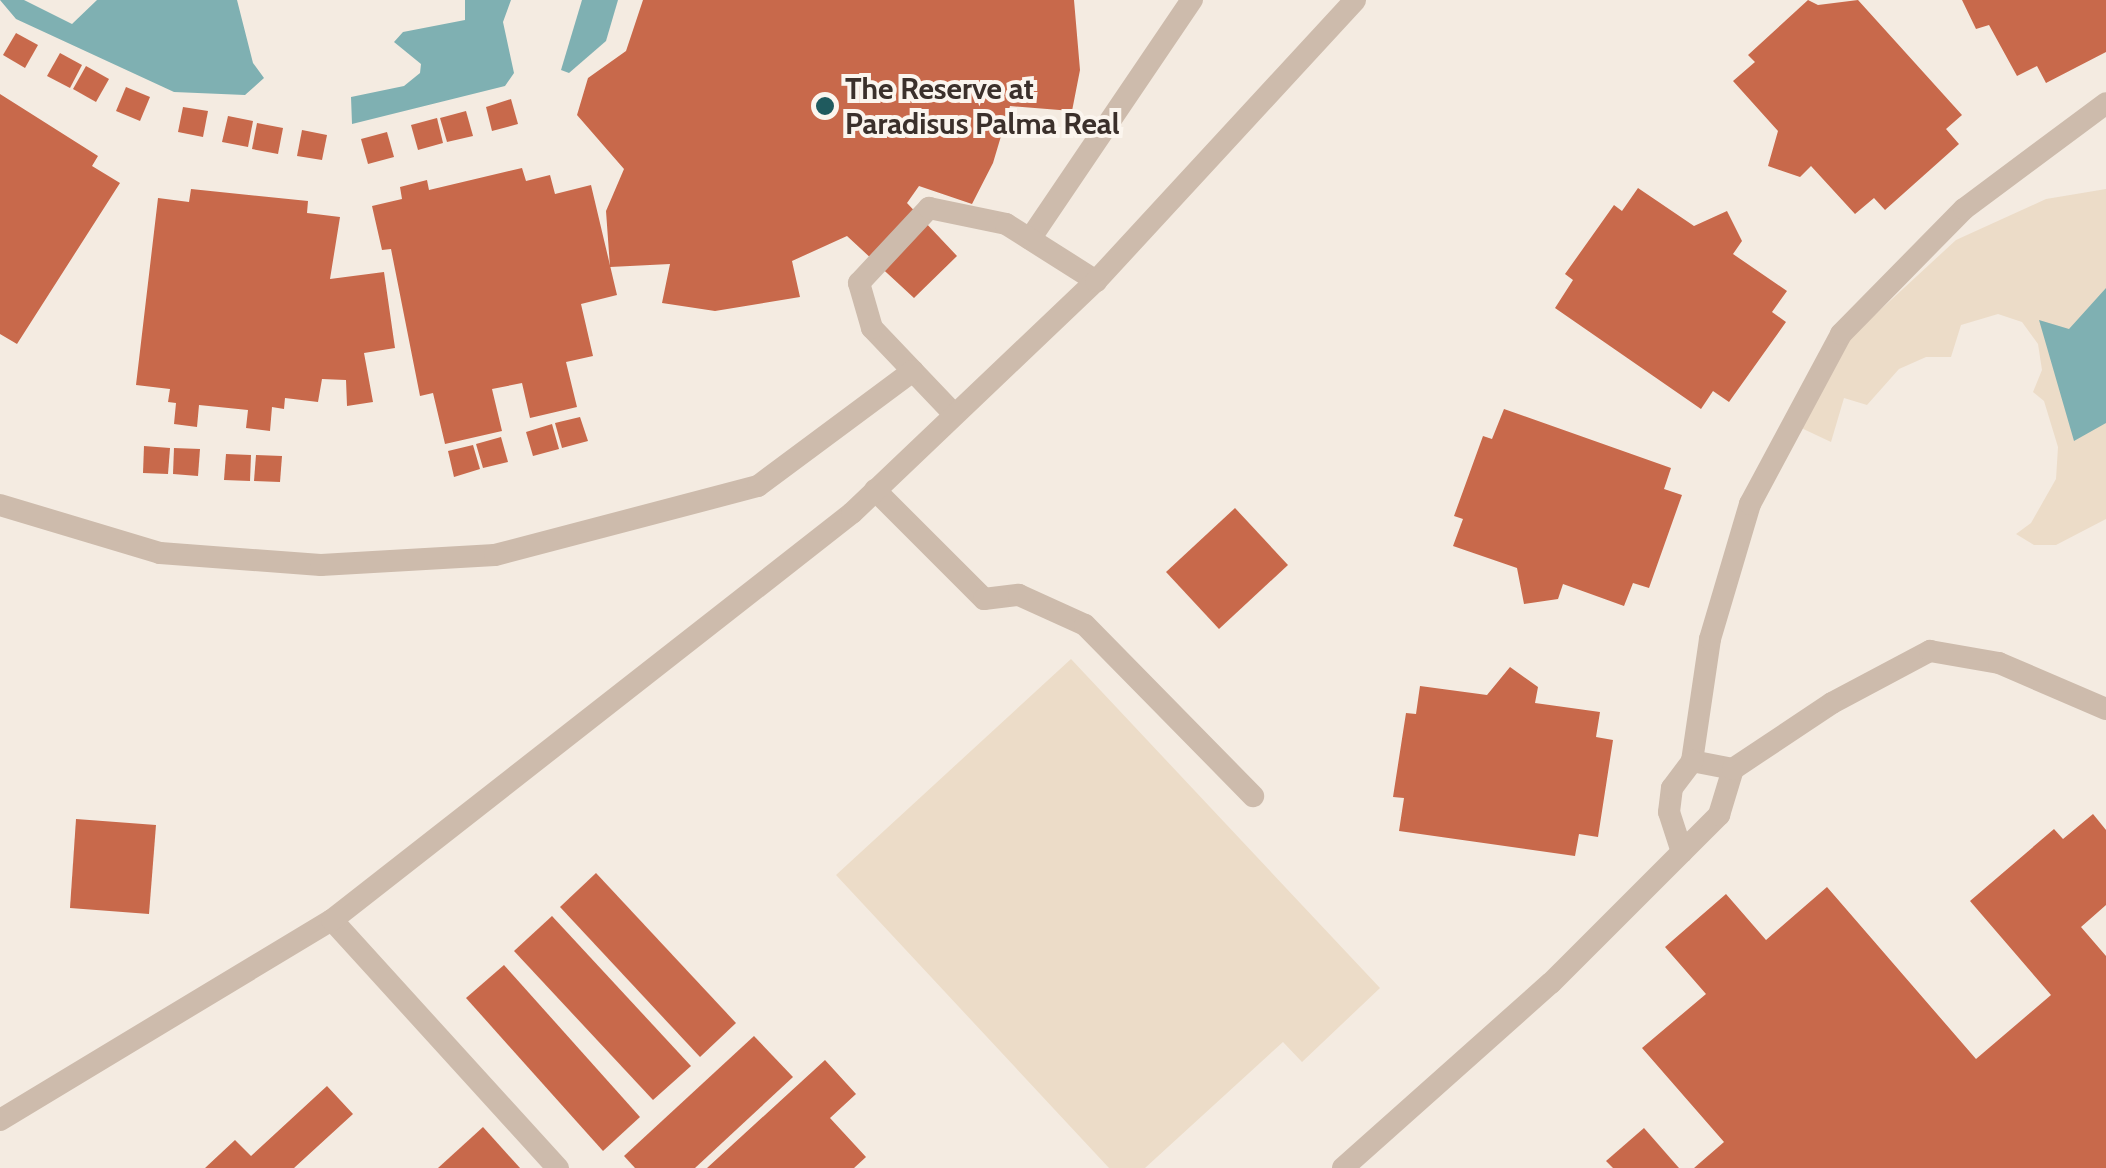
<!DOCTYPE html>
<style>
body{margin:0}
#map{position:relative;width:2106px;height:1168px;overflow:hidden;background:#f4ebe1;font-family:Cabin,sans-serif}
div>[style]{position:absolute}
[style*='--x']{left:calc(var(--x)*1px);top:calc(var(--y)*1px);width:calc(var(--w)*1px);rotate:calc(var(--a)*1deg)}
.plaza>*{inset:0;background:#ecdcc8}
.water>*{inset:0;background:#7fb0b2}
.building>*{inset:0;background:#c8694b}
.lane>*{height:22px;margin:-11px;padding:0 11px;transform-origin:11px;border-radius:11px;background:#cdbbac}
.dots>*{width:28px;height:28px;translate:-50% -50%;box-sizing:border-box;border:5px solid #fbf5ee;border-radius:50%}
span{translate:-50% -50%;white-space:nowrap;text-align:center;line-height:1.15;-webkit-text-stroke:8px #fbf5ee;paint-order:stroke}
.poi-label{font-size:30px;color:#3b302b;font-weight:700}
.left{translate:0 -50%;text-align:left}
</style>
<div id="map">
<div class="plaza">
<div style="clip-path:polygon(2106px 189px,2106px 519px,2056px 545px,2034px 545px,2016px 534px,2031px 523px,2056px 479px,2058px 447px,2044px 401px,2033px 392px,2042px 370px,2038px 344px,2022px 322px,1998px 314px,1961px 325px,1951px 357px,1926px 357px,1899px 369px,1867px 405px,1844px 398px,1831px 442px,1797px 426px,1853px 335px,1956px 240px,2046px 199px)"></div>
<div style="clip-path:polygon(1071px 659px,1380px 988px,1302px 1062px,1283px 1042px,1145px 1168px,1109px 1168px,836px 875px)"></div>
</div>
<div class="water">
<div style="clip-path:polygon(0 0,24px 0,72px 24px,97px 0,237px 0,253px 63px,264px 78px,245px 95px,174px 92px,16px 19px)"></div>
<div style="clip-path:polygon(465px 0,511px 0,503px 22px,514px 73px,505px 86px,352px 124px,351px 97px,404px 86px,420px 73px,421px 64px,394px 42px,403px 32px,465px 20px)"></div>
<div style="clip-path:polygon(582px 0,618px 0,606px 41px,569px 73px,561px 70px)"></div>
<div style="clip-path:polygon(2106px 288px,2106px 423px,2074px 441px,2039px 320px,2069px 329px)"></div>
</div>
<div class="building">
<div style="clip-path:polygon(643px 0,1074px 0,1080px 70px,1072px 111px,1010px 106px,993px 163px,972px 204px,919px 186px,907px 203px,957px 256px,914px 298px,847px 236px,792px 261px,800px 297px,715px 311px,662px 303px,670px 264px,610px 267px,606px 211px,624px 169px,577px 115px,588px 78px,626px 51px)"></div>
<div style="clip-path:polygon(1808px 0,1818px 5px,1858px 0,1962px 115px,1946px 129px,1959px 144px,1885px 210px,1874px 198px,1855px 214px,1811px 166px,1800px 177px,1768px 166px,1778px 131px,1733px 81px,1755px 62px,1748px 55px)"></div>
<div style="clip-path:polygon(1962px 0,2106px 0,2106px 52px,2046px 83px,2037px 66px,2017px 76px,1989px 25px,1976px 29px)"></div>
<div style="clip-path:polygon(16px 33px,38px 45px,25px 68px,3px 55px)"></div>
<div style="clip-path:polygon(60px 53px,82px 65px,70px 88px,47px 76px)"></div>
<div style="clip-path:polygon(86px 66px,109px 79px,96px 102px,73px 89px)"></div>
<div style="clip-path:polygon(126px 87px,150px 97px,140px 121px,116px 111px)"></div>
<div style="clip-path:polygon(0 94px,98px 156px,92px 166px,120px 183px,17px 344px,0 334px)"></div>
<div style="clip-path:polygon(511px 99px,518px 124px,492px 131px,486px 107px)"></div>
<div style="clip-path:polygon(183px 107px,208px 111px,203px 137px,178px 132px)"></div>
<div style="clip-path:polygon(466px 111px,473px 136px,447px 142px,440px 118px)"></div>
<div style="clip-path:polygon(228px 116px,253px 121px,248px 147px,222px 142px)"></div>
<div style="clip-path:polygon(437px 118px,443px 143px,418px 150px,411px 125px)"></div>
<div style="clip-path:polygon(257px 123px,283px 128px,278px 154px,252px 149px)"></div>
<div style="clip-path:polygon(302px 130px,327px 135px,322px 160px,297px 156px)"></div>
<div style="clip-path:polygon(387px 132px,394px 157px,368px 164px,361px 139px)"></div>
<div style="clip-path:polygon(522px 168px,526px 181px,550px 175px,555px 194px,591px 185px,617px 295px,581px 304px,593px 356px,566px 362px,577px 407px,530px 418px,522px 383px,492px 389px,502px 431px,445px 444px,433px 393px,420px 396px,391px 249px,382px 250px,372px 206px,402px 199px,400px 187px,427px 180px,429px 190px)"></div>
<div style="clip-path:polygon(1638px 188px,1694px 226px,1727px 211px,1742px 241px,1733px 254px,1787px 291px,1772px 312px,1786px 322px,1729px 402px,1713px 391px,1701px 409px,1555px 308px,1573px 280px,1565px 274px,1614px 205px,1622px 211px)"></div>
<div style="clip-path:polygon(191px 189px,308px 201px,307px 213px,340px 217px,330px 279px,384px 272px,395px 348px,364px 353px,373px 402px,347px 406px,346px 380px,322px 379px,318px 402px,285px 398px,284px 409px,272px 407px,270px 431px,246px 428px,248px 410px,199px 405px,197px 427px,174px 424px,176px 403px,168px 402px,170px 389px,136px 385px,158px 198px,189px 202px)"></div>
<div style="clip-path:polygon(1504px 409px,1671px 468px,1664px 489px,1682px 495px,1649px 588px,1633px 583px,1624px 606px,1563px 584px,1558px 599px,1524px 604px,1517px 568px,1453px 546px,1463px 519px,1454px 516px,1483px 436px,1492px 439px)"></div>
<div style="clip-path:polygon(580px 417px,588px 441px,562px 448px,555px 423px)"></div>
<div style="clip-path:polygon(552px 424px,559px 449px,533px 456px,526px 432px)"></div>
<div style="clip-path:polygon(501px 437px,508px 462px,483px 468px,476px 444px)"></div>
<div style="clip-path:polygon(473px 445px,480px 469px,454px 477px,448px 451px)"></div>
<div style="clip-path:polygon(144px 446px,170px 448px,168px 474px,143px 473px)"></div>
<div style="clip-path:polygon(174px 448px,200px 449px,198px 476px,173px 474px)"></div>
<div style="clip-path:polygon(226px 454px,251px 455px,250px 481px,224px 480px)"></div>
<div style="clip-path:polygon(256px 455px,282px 456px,280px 482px,254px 481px)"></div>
<div style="clip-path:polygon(1235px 508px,1288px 565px,1219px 629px,1166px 572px)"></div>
<div style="clip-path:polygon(1510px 667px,1538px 687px,1535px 703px,1600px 712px,1596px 737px,1613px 740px,1598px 837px,1579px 834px,1575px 856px,1399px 831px,1404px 798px,1393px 797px,1406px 713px,1416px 714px,1420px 686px,1487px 695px)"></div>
<div style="clip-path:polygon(2093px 814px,2106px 830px,2106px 905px,2081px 927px,2106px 956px,2106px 1168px,1694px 1168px,1724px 1142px,1642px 1048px,1706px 994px,1665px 947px,1726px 894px,1766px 940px,1827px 887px,1976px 1059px,2051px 995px,1970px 901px,2054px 829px,2063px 839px)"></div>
<div style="clip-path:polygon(76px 819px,156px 825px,149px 914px,70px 908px)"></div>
<div style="clip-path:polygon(596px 873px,736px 1023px,700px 1057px,560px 907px)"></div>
<div style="clip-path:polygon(552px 916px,691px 1066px,653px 1100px,514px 951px)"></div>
<div style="clip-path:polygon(504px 965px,640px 1117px,603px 1151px,466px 998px)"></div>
<div style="clip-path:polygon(754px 1036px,793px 1077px,695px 1168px,635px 1168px,624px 1156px)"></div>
<div style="clip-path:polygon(825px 1060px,856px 1094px,830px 1118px,866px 1157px,854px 1168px,707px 1168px)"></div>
<div style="clip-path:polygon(327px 1086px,353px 1114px,294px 1168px,205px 1168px,235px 1140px,251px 1156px)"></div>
<div style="clip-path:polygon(483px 1127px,520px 1168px,438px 1168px)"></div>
<div style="clip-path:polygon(1644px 1128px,1679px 1168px,1613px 1168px,1606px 1161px)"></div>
</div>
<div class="lane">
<div style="--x:1030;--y:239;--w:289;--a:-55.9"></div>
<div style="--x:952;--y:412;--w:116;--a:-133.6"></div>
<div style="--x:872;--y:328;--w:47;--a:-106.1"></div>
<div style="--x:859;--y:283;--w:103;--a:-47"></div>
<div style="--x:929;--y:208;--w:79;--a:11.7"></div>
<div style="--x:1006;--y:224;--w:107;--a:32.3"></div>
<div style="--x:875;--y:490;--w:154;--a:45"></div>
<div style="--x:984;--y:599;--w:35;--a:-7"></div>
<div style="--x:1019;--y:595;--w:72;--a:24.4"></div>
<div style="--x:1085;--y:625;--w:240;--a:45.5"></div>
<div style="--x:0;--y:505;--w:167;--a:16.7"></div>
<div style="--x:160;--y:553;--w:161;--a:4.3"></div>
<div style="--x:321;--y:565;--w:174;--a:-3.3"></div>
<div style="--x:495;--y:555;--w:272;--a:-14.7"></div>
<div style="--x:758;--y:486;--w:193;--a:-36.6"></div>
<div style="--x:1733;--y:769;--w:42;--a:-169"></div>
<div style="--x:1692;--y:761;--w:123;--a:-81.6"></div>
<div style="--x:1710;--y:639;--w:141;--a:-73.5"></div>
<div style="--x:1750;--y:504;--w:193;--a:-61.8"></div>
<div style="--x:1841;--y:334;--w:175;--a:-45.5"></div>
<div style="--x:1964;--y:209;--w:177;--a:-36.7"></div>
<div style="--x:1682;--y:852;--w:42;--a:-108"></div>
<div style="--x:1669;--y:812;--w:24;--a:-83"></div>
<div style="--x:1672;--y:788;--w:34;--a:-53"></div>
<div style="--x:332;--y:920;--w:336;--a:47.7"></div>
<div style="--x:0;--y:1120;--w:388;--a:-31.1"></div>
<div style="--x:332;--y:920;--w:660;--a:-38.05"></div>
<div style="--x:852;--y:513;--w:337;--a:-43.6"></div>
<div style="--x:1096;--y:281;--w:382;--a:-47.3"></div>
<div style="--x:1343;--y:1168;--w:278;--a:-41.7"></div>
<div style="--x:1551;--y:983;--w:238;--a:-45"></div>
<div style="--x:1719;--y:815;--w:48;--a:-73.1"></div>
<div style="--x:1733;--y:769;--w:119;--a:-33.7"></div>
<div style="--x:1832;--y:703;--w:111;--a:-28"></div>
<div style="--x:1930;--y:651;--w:70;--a:9.9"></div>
<div style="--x:1999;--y:663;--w:116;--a:23.3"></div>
</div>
<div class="dots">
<div style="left:825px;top:106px;background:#1f5a5e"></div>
</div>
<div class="poi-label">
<span class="left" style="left:845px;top:106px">The Reserve at<br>Paradisus Palma Real</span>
</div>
</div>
